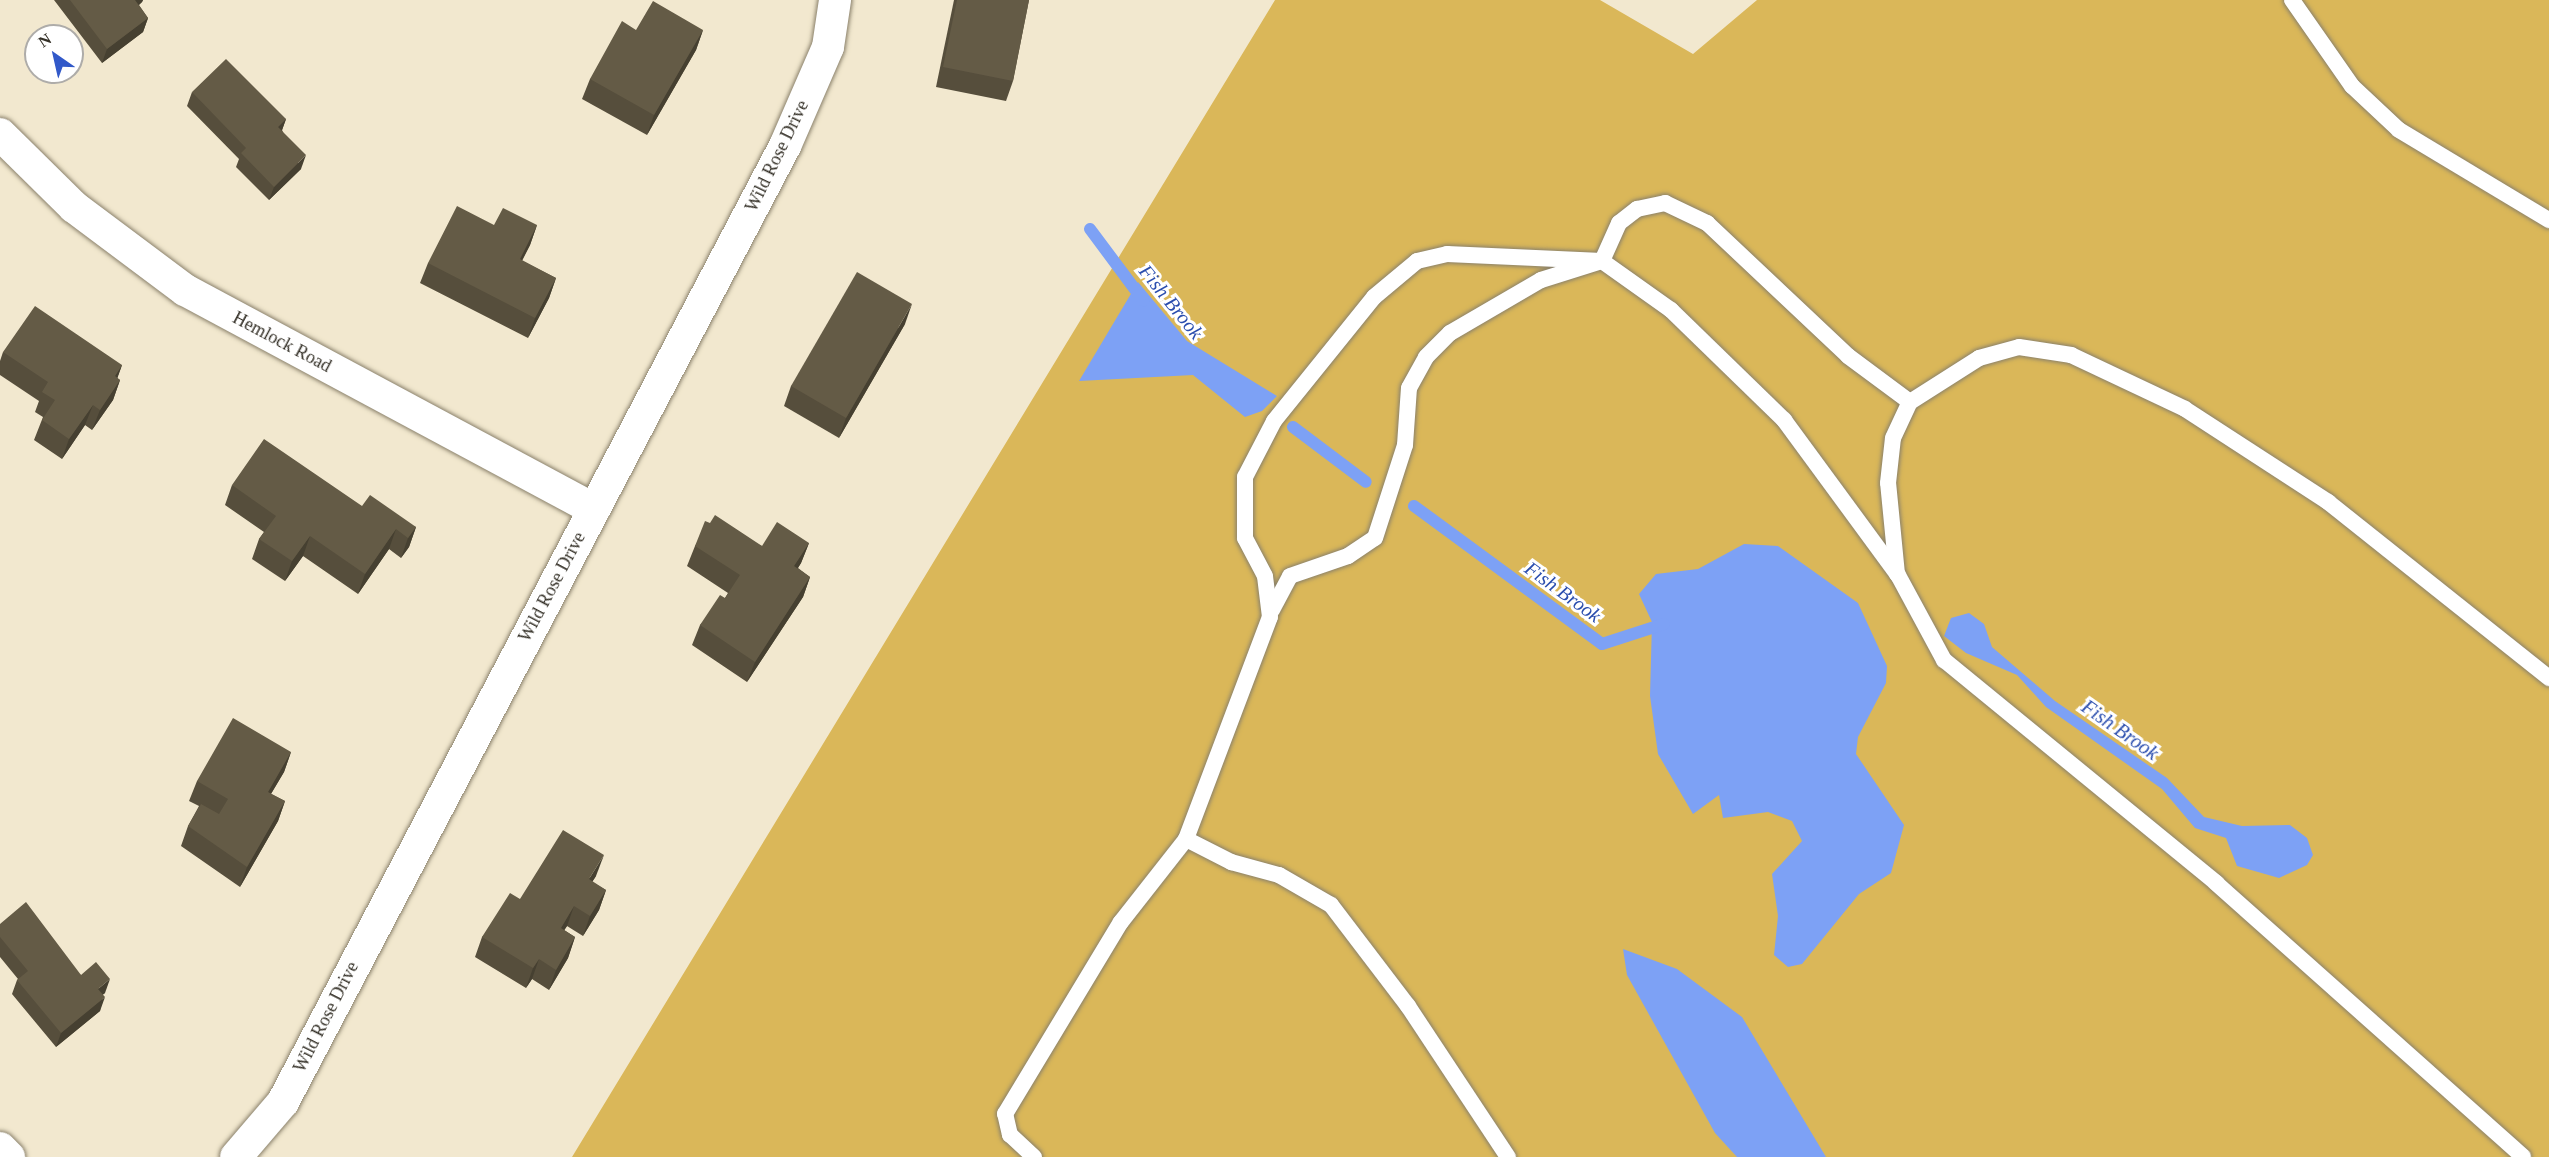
<!DOCTYPE html>
<style>
body{margin:0}
#map{position:relative;width:2549px;height:1157px;overflow:hidden;background:#f2e8cf;font-family:"Times New Roman",serif}
div>[style]{position:absolute}
[style*='--x']{left:calc(var(--x)*1px);top:calc(var(--y)*1px);width:calc(var(--w)*1px);rotate:calc(var(--a)*1deg)}
.green>*{inset:0;background:#dab759}
.water>*{inset:0;background:#7da1f5}
.stream>*{height:12px;margin:-6px;padding:0 6px;transform-origin:6px;border-radius:6px;background:#7da1f5}
.roads{filter:drop-shadow(0 0 2px #8a816b) drop-shadow(0 0 2px #8a816b)}
.lane>*{height:16px;margin:-8px;padding:0 8px;transform-origin:8px;border-radius:8px;background:#fff}
.street>*{height:32px;margin:-16px;padding:0 16px;transform-origin:16px;border-radius:16px;background:#fff}
.wall>*{inset:0;background:#564e3c}
.shaded-wall>*{inset:0;background:#464031}
.building>*{inset:0;background:#645b46}
span{translate:-50% -50%;white-space:nowrap;text-align:center;line-height:1.15;-webkit-text-stroke:6px #fff;paint-order:stroke}
.street-label{font-size:18px;color:#343027}
.water-label{font-size:20px;color:#2b4eae;font-style:italic}
.north{position:absolute;left:24px;top:24px;width:60px;height:60px;box-sizing:border-box;background:#fff;border:2px solid #aeaca9;border-radius:50%;rotate:326deg;font-size:16px;font-weight:700;line-height:24px;text-align:center;color:#343027}
.north::after{content:'';display:block;margin:auto;width:21px;height:27px;background:#3259c9;clip-path:polygon(50% 0,100% 100%,50% 72%,0 100%)}
</style>
<div id="map">
<div class="green">
<div style="clip-path:polygon(1275px 0,1600px 0,1693px 54px,1757px 0,2549px 0,2549px 1157px,572px 1157px)"></div>
</div>
<div class="water">
<div style="clip-path:polygon(1138px 282px,1187px 341px,1277px 396px,1262px 411px,1245px 417px,1193px 375px,1079px 381px)"></div>
<div style="clip-path:polygon(1744px 544px,1778px 546px,1858px 603px,1887px 666px,1886px 683px,1858px 737px,1856px 754px,1904px 825px,1891px 873px,1859px 894px,1802px 964px,1788px 967px,1774px 955px,1778px 916px,1772px 874px,1802px 841px,1792px 821px,1768px 812px,1723px 818px,1719px 795px,1693px 814px,1658px 754px,1650px 696px,1652px 622px,1639px 594px,1656px 574px,1698px 569px)"></div>
<div style="clip-path:polygon(1969px 613px,1984px 624px,1992px 647px,2055px 701px,2167px 778px,2204px 817px,2242px 826px,2290px 825px,2307px 838px,2313px 855px,2307px 865px,2279px 878px,2237px 866px,2226px 838px,2195px 828px,2162px 789px,2046px 707px,2017px 675px,1966px 653px,1944px 636px,1951px 618px)"></div>
<div style="clip-path:polygon(1623px 949px,1677px 969px,1742px 1017px,1826px 1157px,1737px 1157px,1715px 1133px,1627px 975px)"></div>
</div>
<div class="stream">
<div style="--x:1090;--y:229;--w:89;--a:53.3"></div>
<div style="--x:1293;--y:427;--w:91;--a:37"></div>
<div style="--x:1414;--y:506;--w:233;--a:36.3"></div>
<div style="--x:1602;--y:644;--w:65;--a:-17.9"></div>
</div>
<div class="roads">
<div class="lane">
<div style="--x:2292;--y:0;--w:105;--a:55.1"></div>
<div style="--x:2352;--y:86;--w:64;--a:43.1"></div>
<div style="--x:2399;--y:130;--w:175;--a:31"></div>
<div style="--x:1897;--y:574;--w:91;--a:-95.6"></div>
<div style="--x:1888;--y:483;--w:45;--a:-83.7"></div>
<div style="--x:1893;--y:438;--w:40;--a:-65"></div>
<div style="--x:1272;--y:610;--w:38;--a:-62"></div>
<div style="--x:1290;--y:576;--w:61;--a:-19"></div>
<div style="--x:1348;--y:556;--w:32;--a:-34"></div>
<div style="--x:1375;--y:538;--w:98;--a:-72.1"></div>
<div style="--x:1405;--y:445;--w:57;--a:-86"></div>
<div style="--x:1409;--y:388;--w:35;--a:-61"></div>
<div style="--x:1426;--y:357;--w:34;--a:-45"></div>
<div style="--x:1450;--y:333;--w:105;--a:-30.2"></div>
<div style="--x:1541;--y:280;--w:64;--a:-17.3"></div>
<div style="--x:1602;--y:261;--w:42;--a:-65.9"></div>
<div style="--x:1619;--y:223;--w:23;--a:-38"></div>
<div style="--x:1637;--y:209;--w:29;--a:-12"></div>
<div style="--x:1665;--y:203;--w:47;--a:25.5"></div>
<div style="--x:1707;--y:223;--w:194;--a:43.3"></div>
<div style="--x:1848;--y:356;--w:77;--a:36.6"></div>
<div style="--x:1910;--y:402;--w:82;--a:-32.5"></div>
<div style="--x:1979;--y:358;--w:41;--a:-15.4"></div>
<div style="--x:2019;--y:347;--w:53;--a:8.7"></div>
<div style="--x:2071;--y:355;--w:126;--a:25.3"></div>
<div style="--x:2185;--y:409;--w:171;--a:33"></div>
<div style="--x:2328;--y:502;--w:283;--a:38.5"></div>
<div style="--x:1186;--y:839;--w:51;--a:27.1"></div>
<div style="--x:1231;--y:862;--w:50;--a:15.2"></div>
<div style="--x:1279;--y:875;--w:60;--a:30"></div>
<div style="--x:1331;--y:905;--w:127;--a:52.7"></div>
<div style="--x:1408;--y:1006;--w:181;--a:56.5"></div>
<div style="--x:1034;--y:1157;--w:33;--a:-137"></div>
<div style="--x:1010;--y:1135;--w:22;--a:-103"></div>
<div style="--x:1005;--y:1114;--w:224;--a:-58.9"></div>
<div style="--x:1121;--y:922;--w:105;--a:-51.9"></div>
<div style="--x:1186;--y:839;--w:237;--a:-69.3"></div>
<div style="--x:1270;--y:617;--w:41;--a:-97"></div>
<div style="--x:1265;--y:576;--w:43;--a:-117.8"></div>
<div style="--x:1245;--y:538;--w:61;--a:-90"></div>
<div style="--x:1245;--y:477;--w:63;--a:-62.6"></div>
<div style="--x:1274;--y:421;--w:159;--a:-51.1"></div>
<div style="--x:1374;--y:297;--w:56;--a:-39.9"></div>
<div style="--x:1417;--y:261;--w:31;--a:-13"></div>
<div style="--x:1447;--y:254;--w:155;--a:2.6"></div>
<div style="--x:1602;--y:261;--w:85;--a:35.4"></div>
<div style="--x:1671;--y:310;--w:158;--a:44.2"></div>
<div style="--x:1784;--y:420;--w:192;--a:53.7"></div>
<div style="--x:1898;--y:575;--w:97;--a:61.6"></div>
<div style="--x:1944;--y:660;--w:352;--a:39.3"></div>
<div style="--x:2216;--y:883;--w:411;--a:41.7"></div>
</div>
<div class="street">
<div style="--x:0;--y:134;--w:104;--a:44.6"></div>
<div style="--x:74;--y:207;--w:139;--a:36.8"></div>
<div style="--x:185;--y:290;--w:464;--a:28.2"></div>
<div style="--x:0;--y:1148;--w:13;--a:45"></div>
<div style="--x:236;--y:1157;--w:72;--a:-49.5"></div>
<div style="--x:283;--y:1102;--w:1080;--a:-62.3"></div>
<div style="--x:785;--y:146;--w:108;--a:-66.5"></div>
<div style="--x:828;--y:47;--w:48;--a:-81.5"></div>
</div>
</div>
<div class="wall">
<div style="clip-path:polygon(54px 0,143px 0,142px 2px,139px 5px,148px 18px,143px 32px,102px 63px)"></div>
<div style="clip-path:polygon(954px 0,1029px 0,1013px 81px,1006px 101px,936px 87px)"></div>
<div style="clip-path:polygon(703px 30px,696px 50px,647px 135px,582px 99px,590px 79px)"></div>
<div style="clip-path:polygon(192px 92px,286px 119px,282px 130px,301px 169px,269px 200px,236px 167px,239px 159px,187px 106px)"></div>
<div style="clip-path:polygon(537px 225px,530px 245px,522px 261px,556px 278px,549px 298px,528px 338px,420px 283px,428px 263px)"></div>
<div style="clip-path:polygon(905px 324px,839px 438px,784px 406px,791px 386px)"></div>
<div style="clip-path:polygon(3px 352px,122px 365px,117px 378px,120px 380px,113px 400px,92px 430px,85px 425px,62px 459px,34px 440px,43px 417px,35px 412px,39px 401px,0 375px,0 361px)"></div>
<div style="clip-path:polygon(232px 485px,362px 506px,416px 527px,409px 547px,401px 558px,389px 549px,358px 594px,303px 556px,285px 581px,252px 559px,259px 539px,264px 532px,225px 505px)"></div>
<div style="clip-path:polygon(710px 523px,762px 546px,809px 543px,801px 563px,798px 568px,810px 577px,803px 597px,747px 682px,692px 645px,700px 625px,725px 598px,728px 593px,687px 566px,695px 546px)"></div>
<div style="clip-path:polygon(291px 752px,284px 772px,271px 794px,285px 801px,278px 821px,240px 887px,181px 846px,188px 826px,199px 806px,189px 801px,197px 781px)"></div>
<div style="clip-path:polygon(596px 876px,592px 882px,606px 890px,599px 910px,583px 936px,567px 926px,564px 930px,575px 937px,568px 958px,549px 990px,532px 979px,526px 988px,475px 957px,482px 937px,520px 899px)"></div>
<div style="clip-path:polygon(0 924px,81px 975px,105px 993px,103px 994px,100px 1011px,56px 1047px,12px 994px,17px 980px,18px 979px,0 957px)"></div>
</div>
<div class="shaded-wall">
<div style="clip-path:polygon(134px 0,143px 0,142px 2px,129px 13px)"></div>
<div style="clip-path:polygon(148px 18px,143px 32px,102px 63px,107px 49px)"></div>
<div style="clip-path:polygon(703px 30px,696px 50px,647px 135px,654px 115px)"></div>
<div style="clip-path:polygon(286px 119px,281px 133px,278px 127px)"></div>
<div style="clip-path:polygon(306px 155px,301px 169px,269px 200px,274px 187px)"></div>
<div style="clip-path:polygon(537px 225px,530px 245px,512px 279px,520px 259px)"></div>
<div style="clip-path:polygon(556px 278px,549px 298px,528px 338px,535px 318px)"></div>
<div style="clip-path:polygon(912px 304px,905px 324px,839px 438px,846px 418px)"></div>
<div style="clip-path:polygon(122px 365px,115px 385px,115px 376px)"></div>
<div style="clip-path:polygon(120px 380px,113px 400px,92px 430px,100px 410px)"></div>
<div style="clip-path:polygon(93px 405px,85px 425px,62px 459px,69px 439px)"></div>
<div style="clip-path:polygon(416px 527px,409px 547px,401px 558px,408px 538px)"></div>
<div style="clip-path:polygon(396px 529px,389px 549px,358px 594px,365px 574px)"></div>
<div style="clip-path:polygon(310px 536px,303px 556px,285px 581px,292px 561px)"></div>
<div style="clip-path:polygon(809px 543px,801px 563px,786px 586px,794px 566px)"></div>
<div style="clip-path:polygon(810px 577px,803px 597px,747px 682px,755px 662px)"></div>
<div style="clip-path:polygon(291px 752px,284px 772px,260px 812px,268px 792px)"></div>
<div style="clip-path:polygon(285px 801px,278px 821px,240px 887px,247px 867px)"></div>
<div style="clip-path:polygon(604px 855px,596px 876px,581px 899px,589px 879px)"></div>
<div style="clip-path:polygon(606px 890px,599px 910px,583px 936px,590px 916px)"></div>
<div style="clip-path:polygon(574px 906px,567px 926px,553px 948px,561px 928px)"></div>
<div style="clip-path:polygon(575px 937px,568px 958px,549px 990px,556px 970px)"></div>
<div style="clip-path:polygon(539px 959px,532px 979px,526px 988px,533px 968px)"></div>
<div style="clip-path:polygon(110px 979px,105px 993px,93px 1003px,98px 989px)"></div>
<div style="clip-path:polygon(105px 997px,100px 1011px,56px 1047px,61px 1033px)"></div>
</div>
<div class="building">
<div style="clip-path:polygon(70px 0,135px 0,148px 18px,107px 49px)"></div>
<div style="clip-path:polygon(957px 0,1029px 0,1013px 81px,943px 67px)"></div>
<div style="clip-path:polygon(653px 1px,703px 30px,654px 115px,590px 79px,622px 21px,636px 30px)"></div>
<div style="clip-path:polygon(226px 59px,286px 119px,278px 127px,306px 155px,274px 187px,241px 153px,246px 148px,192px 92px)"></div>
<div style="clip-path:polygon(457px 206px,494px 225px,503px 208px,537px 225px,520px 259px,556px 278px,535px 318px,428px 263px)"></div>
<div style="clip-path:polygon(857px 272px,912px 304px,846px 418px,791px 386px)"></div>
<div style="clip-path:polygon(35px 306px,122px 365px,115px 376px,120px 380px,100px 410px,93px 405px,69px 439px,42px 420px,55px 400px,42px 392px,48px 382px,3px 352px)"></div>
<div style="clip-path:polygon(264px 439px,362px 506px,370px 495px,416px 527px,408px 538px,396px 529px,365px 574px,310px 536px,292px 561px,259px 539px,276px 516px,232px 485px)"></div>
<div style="clip-path:polygon(715px 515px,762px 546px,777px 522px,809px 543px,794px 566px,810px 577px,755px 662px,700px 625px,720px 595px,725px 598px,740px 575px,695px 546px,705px 521px,710px 523px)"></div>
<div style="clip-path:polygon(233px 718px,291px 752px,268px 792px,285px 801px,247px 867px,188px 826px,201px 804px,219px 814px,228px 799px,197px 781px)"></div>
<div style="clip-path:polygon(563px 830px,604px 855px,589px 879px,606px 890px,590px 916px,574px 906px,561px 928px,575px 937px,556px 970px,539px 959px,533px 968px,482px 937px,510px 893px,520px 899px)"></div>
<div style="clip-path:polygon(26px 902px,81px 975px,96px 962px,110px 979px,98px 989px,105px 997px,61px 1033px,17px 980px,28px 971px,0 937px,0 924px)"></div>
</div>
<div class="street-label">
<span style="left:777px;top:156px;rotate:-64deg">Wild Rose Drive</span>
<span style="left:282px;top:342px;rotate:28deg">Hemlock Road</span>
<span style="left:552px;top:587px;rotate:-62deg">Wild Rose Drive</span>
<span style="left:326px;top:1017px;rotate:-63deg">Wild Rose Drive</span>
</div>
<div class="water-label">
<span style="left:1171px;top:302px;rotate:51deg">Fish Brook</span>
<span style="left:1563px;top:592px;rotate:36deg">Fish Brook</span>
<span style="left:2120px;top:730px;rotate:35deg">Fish Brook</span>
</div>
<div class="north">N</div>
</div>
